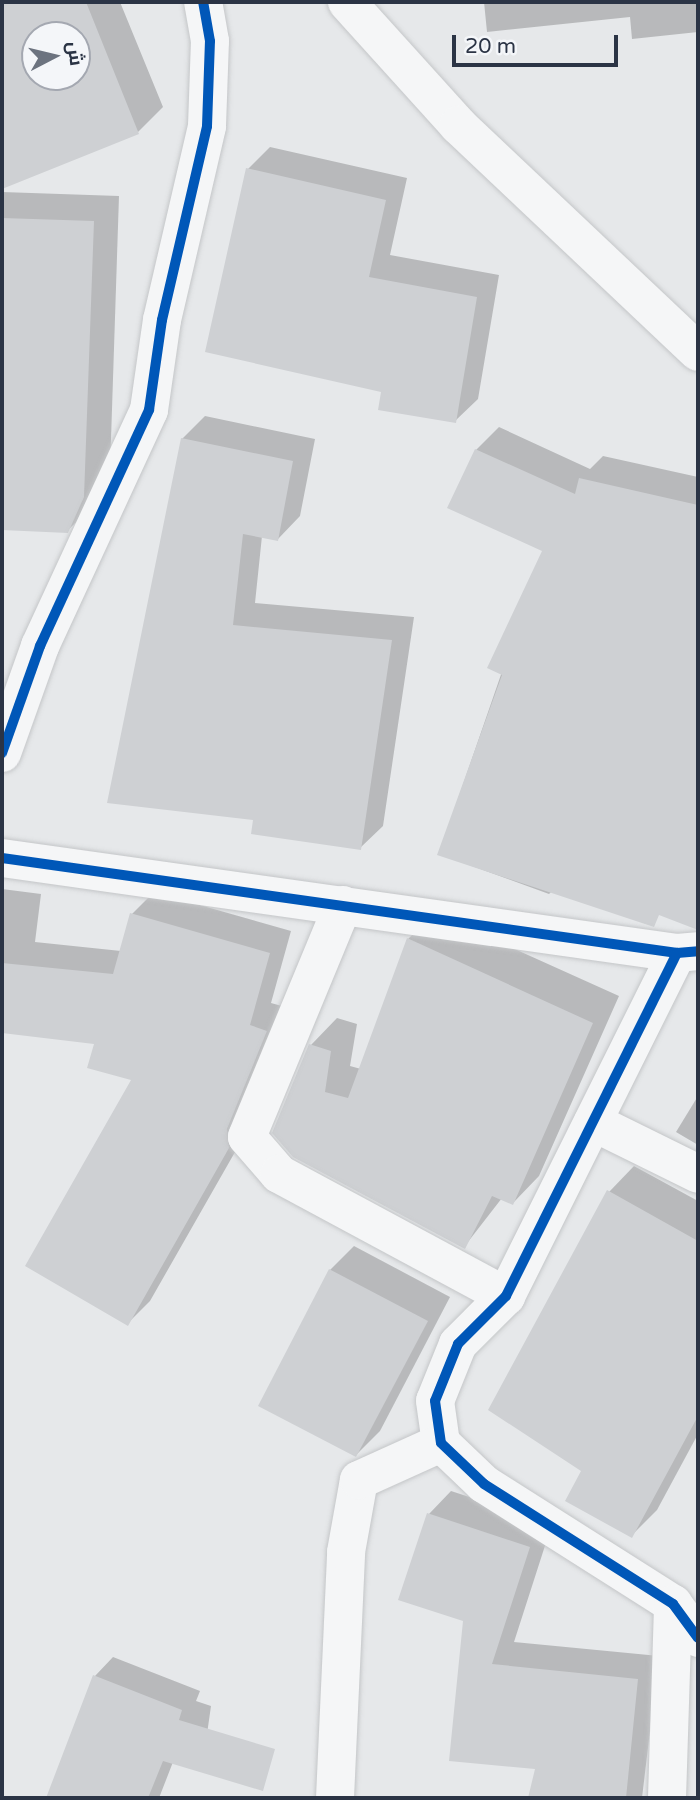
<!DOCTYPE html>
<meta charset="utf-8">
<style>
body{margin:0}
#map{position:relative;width:700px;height:1800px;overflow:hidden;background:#e6e8ea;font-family:"Varela Round",Cairo,sans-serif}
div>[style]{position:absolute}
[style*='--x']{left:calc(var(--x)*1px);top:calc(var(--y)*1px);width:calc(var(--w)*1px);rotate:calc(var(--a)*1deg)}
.shadow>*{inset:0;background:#0003}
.building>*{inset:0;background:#ced0d3}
.roads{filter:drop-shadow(0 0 2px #c4c6c8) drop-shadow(0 0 2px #c4c6c8)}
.minor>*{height:38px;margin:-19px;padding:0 19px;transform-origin:19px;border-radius:19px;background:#f5f6f7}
.cycleway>*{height:10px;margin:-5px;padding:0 5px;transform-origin:5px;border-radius:5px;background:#0057b8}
span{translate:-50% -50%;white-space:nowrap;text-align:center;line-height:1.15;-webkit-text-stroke:5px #f4f6f9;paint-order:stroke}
.frame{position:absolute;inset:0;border:4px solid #2b3445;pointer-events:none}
.north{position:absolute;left:21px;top:21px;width:70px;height:70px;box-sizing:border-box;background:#f4f6f9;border:2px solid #a4a8b1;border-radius:50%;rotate:83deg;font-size:19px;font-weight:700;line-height:28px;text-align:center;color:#2b3445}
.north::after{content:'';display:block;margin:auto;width:24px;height:32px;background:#6c737f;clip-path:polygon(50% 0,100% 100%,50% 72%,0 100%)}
.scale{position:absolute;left:452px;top:35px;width:166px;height:32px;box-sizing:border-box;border:4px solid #2b3445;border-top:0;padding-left:9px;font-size:21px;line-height:24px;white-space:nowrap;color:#2b3445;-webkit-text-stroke:5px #f4f6f9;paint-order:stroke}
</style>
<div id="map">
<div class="shadow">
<div style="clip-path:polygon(evenodd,2px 2px,120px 2px,163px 107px,138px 132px,2px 188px,2px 2px,35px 35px,77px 35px,77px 77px,35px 77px,35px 35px)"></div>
<div style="clip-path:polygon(484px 2px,698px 2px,698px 32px,632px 39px,630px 17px,487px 32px)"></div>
<div style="clip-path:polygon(270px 147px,407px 178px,390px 255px,499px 275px,478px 399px,455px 421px,383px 391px,248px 169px)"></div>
<div style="clip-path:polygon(2px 192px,119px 196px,110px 470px,94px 505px,67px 531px,2px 529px)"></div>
<div style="clip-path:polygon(205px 416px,315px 439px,300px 516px,278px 539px,262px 536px,255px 603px,414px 617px,383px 826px,360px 848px,255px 819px,182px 439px)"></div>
<div style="clip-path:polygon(499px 427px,590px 469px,603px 456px,698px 477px,698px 916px,623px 885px,555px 888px,549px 894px,439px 854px,544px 550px,476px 450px)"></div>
<div style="clip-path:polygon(2px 889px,41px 894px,35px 942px,121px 951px,132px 914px,154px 892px,291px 931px,271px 1003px,289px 1008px,251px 1124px,150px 1301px,127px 1324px,133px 1079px,96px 1042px,2px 1031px)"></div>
<div style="clip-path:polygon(435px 913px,619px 996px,539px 1176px,513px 1203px,502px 1198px,464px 1247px,294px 1155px,311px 1045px,337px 1018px,357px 1024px,350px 1066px,361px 1069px,408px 939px)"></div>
<div style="clip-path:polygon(698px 1096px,698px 1145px,676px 1132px)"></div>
<div style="clip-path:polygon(634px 1166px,698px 1201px,698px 1434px,657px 1510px,631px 1536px,583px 1470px,609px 1192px)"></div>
<div style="clip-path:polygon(354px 1246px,450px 1297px,380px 1431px,356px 1455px,330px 1270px)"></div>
<div style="clip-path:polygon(451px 1491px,552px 1524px,514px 1642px,659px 1656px,642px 1798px,530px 1798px,537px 1768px,465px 1620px,429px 1514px)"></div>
<div style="clip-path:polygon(113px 1657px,200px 1691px,196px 1701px,211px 1706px,205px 1748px,173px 1762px,159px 1798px,49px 1796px,95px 1676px)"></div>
</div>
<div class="building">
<div style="clip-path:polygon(evenodd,2px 2px,86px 2px,139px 134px,2px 189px,2px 2px,35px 35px,77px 35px,77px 77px,35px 77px,35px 35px)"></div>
<div style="clip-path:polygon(246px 168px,386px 200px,369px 277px,477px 297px,456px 423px,378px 410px,381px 392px,205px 352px)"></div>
<div style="clip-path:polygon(2px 218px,94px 221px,84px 497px,68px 533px,2px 530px)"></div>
<div style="clip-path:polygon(181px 438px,293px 461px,278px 541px,243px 534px,233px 625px,392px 640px,361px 850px,251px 834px,253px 820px,107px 803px)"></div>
<div style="clip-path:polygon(475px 449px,575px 494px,579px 478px,698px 505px,698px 930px,659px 915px,654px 927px,437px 855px,502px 675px,487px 668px,542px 551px,447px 508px)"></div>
<div style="clip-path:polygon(130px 913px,270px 953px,250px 1025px,267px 1031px,227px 1129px,229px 1148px,128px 1326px,25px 1266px,131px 1080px,87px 1068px,94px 1044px,2px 1033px,2px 963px,113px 974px)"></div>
<div style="clip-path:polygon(407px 938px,593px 1023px,513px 1205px,492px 1196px,465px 1249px,293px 1157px,272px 1133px,309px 1044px,331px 1051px,325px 1092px,348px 1098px)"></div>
<div style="clip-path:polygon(607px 1190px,698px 1241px,698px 1416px,632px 1538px,565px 1501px,581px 1471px,488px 1410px)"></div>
<div style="clip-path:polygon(329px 1269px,428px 1321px,356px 1457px,258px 1406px)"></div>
<div style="clip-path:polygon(427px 1513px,530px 1547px,492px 1664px,638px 1679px,626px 1798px,528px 1798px,535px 1769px,449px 1761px,463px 1621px,398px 1600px)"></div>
<div style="clip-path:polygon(93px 1675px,182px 1710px,179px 1720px,275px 1749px,263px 1791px,163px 1761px,148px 1798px,46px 1798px)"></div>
</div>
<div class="roads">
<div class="minor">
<div style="--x:347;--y:2;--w:166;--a:47.9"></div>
<div style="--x:458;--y:125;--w:330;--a:43.4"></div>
<div style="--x:2;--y:753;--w:114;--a:-70.4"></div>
<div style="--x:40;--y:646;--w:260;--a:-65.2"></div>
<div style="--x:149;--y:410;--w:91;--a:-81.8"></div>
<div style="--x:162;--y:320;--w:199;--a:-76.9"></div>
<div style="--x:207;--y:126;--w:85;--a:-88"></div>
<div style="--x:210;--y:41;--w:40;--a:-100"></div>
<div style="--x:2;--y:858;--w:682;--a:8.01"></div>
<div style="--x:677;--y:953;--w:21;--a:-5"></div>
<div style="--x:343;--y:905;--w:251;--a:112.5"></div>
<div style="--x:247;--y:1137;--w:49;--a:49.1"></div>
<div style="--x:279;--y:1174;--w:258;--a:28.3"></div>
<div style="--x:677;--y:953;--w:383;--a:116.5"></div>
<div style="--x:506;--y:1296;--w:68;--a:135"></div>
<div style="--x:458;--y:1344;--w:61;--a:112"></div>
<div style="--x:435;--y:1401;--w:42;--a:81.9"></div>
<div style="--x:441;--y:1443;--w:59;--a:43.6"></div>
<div style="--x:484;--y:1484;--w:224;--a:32.4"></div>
<div style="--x:673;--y:1604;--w:42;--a:53.7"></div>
<div style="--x:593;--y:1122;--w:117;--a:26.3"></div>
<div style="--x:335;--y:1798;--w:246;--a:-87.4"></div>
<div style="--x:346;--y:1552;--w:73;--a:-79.8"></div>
<div style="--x:359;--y:1480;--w:90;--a:-24.3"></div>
<div style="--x:667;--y:1798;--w:194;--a:-88.2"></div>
</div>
</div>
<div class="cycleway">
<div style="--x:2;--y:753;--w:114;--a:-70.4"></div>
<div style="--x:40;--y:646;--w:260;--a:-65.2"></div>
<div style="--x:149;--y:410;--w:91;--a:-81.8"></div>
<div style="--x:162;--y:320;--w:199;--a:-76.9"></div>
<div style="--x:207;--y:126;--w:85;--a:-88"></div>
<div style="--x:210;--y:41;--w:40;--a:-100"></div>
<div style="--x:2;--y:858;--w:682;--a:8.01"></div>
<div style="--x:677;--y:953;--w:21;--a:-5"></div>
<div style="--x:677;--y:953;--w:383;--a:116.5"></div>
<div style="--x:506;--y:1296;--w:68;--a:135"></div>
<div style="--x:458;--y:1344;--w:61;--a:112"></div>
<div style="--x:435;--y:1401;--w:42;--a:81.9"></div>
<div style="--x:441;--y:1443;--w:59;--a:43.6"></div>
<div style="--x:484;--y:1484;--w:224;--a:32.4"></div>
<div style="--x:673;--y:1604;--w:42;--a:53.7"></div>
</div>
<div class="frame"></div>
<div class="north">ش</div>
<div class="scale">20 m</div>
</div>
